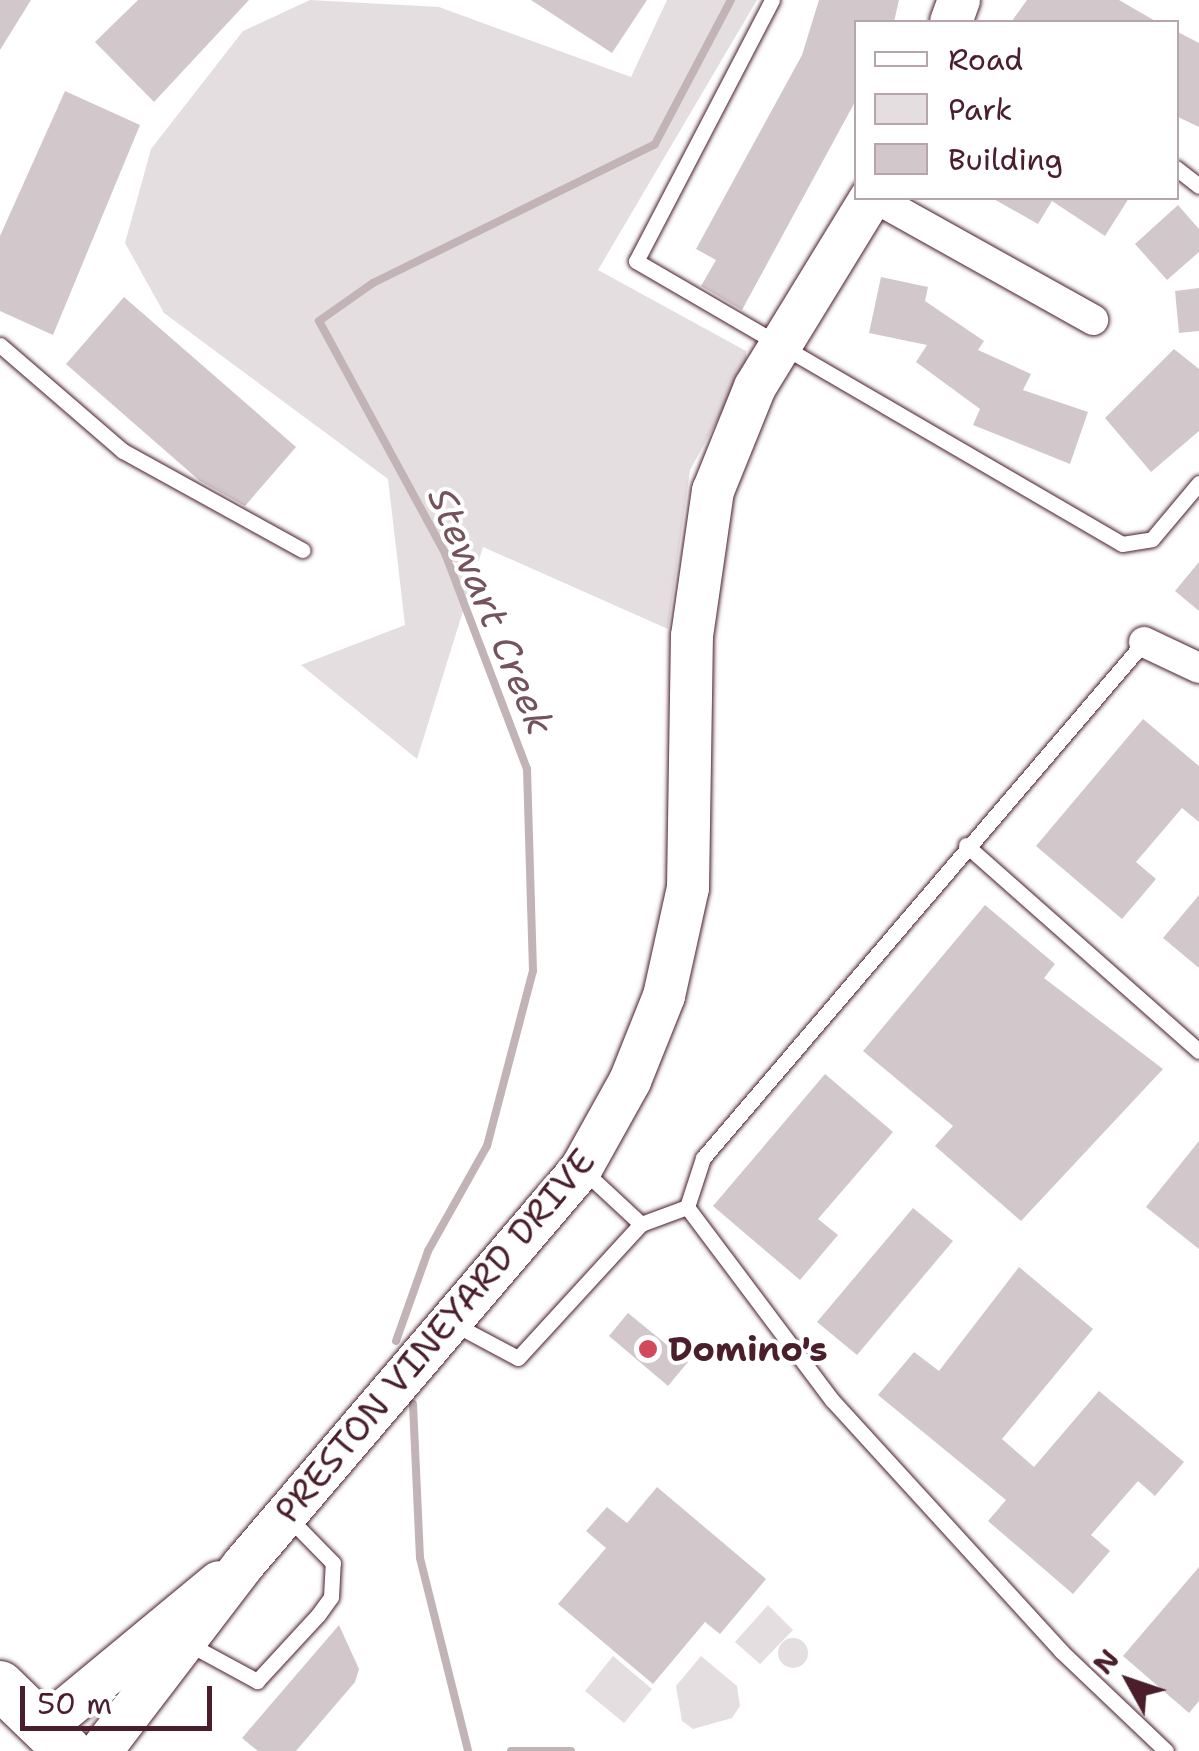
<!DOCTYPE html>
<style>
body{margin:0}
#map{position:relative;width:1199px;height:1751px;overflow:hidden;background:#fff;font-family:"Shantell Sans",sans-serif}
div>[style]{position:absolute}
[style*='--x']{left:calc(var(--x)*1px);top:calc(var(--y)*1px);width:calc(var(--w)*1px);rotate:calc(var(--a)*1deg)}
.green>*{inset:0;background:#e5dee0}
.round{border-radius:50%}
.stream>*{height:8px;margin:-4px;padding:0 4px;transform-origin:4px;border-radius:4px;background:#c1b3b6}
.building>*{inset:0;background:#d2c7cb}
.roads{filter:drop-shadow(0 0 2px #4a1f2b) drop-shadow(0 0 2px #4a1f2b)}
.lane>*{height:15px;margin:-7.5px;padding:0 7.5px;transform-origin:7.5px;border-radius:7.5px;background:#fff}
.street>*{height:30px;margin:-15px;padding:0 15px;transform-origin:15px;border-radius:15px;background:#fff}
.secondary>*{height:42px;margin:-21px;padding:0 21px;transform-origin:21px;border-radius:21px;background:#fff}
.primary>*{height:48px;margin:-24px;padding:0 24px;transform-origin:24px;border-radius:24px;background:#fff}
.dots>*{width:28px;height:28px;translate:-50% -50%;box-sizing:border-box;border:5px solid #fff;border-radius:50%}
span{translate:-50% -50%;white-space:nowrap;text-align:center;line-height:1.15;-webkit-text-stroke:8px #fff;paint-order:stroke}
.street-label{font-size:35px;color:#4a1f2b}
.poi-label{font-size:35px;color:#4a1f2b;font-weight:700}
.left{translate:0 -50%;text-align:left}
.water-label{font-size:38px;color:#74535c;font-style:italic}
.legend{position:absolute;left:854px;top:20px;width:325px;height:180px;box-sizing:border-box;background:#fff;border:2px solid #b7a5aa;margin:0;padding:12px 18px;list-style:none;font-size:30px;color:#4a1f2b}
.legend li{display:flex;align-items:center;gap:20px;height:50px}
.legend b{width:50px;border:2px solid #b7a5aa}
.north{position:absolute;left:1079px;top:1631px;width:100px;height:100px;-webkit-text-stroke:8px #fff;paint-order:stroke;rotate:310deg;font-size:28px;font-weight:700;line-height:40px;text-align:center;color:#4a1f2b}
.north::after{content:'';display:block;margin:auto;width:35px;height:45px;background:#4a1f2b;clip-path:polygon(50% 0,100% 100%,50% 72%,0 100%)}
.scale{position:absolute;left:20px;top:1686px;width:192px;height:45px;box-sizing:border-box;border:5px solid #4a1f2b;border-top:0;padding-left:12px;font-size:30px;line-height:35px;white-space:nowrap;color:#4a1f2b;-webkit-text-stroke:8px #fff;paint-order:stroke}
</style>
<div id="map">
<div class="green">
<div style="clip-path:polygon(310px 0,439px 7px,631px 77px,667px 0,757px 0,598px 270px,746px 351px,746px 368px,690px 470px,668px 629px,483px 547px,417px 759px,301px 665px,405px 625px,388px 479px,164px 313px,125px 243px,151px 149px,243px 31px)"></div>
<div style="clip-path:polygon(768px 1605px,793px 1630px,760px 1664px,735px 1642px)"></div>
<div class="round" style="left:778px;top:1638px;width:30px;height:30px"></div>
<div style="clip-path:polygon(613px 1656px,652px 1689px,624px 1723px,585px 1691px)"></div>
<div style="clip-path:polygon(701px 1656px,737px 1686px,740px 1706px,732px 1718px,693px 1729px,682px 1721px,676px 1686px)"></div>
</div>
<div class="stream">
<div style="--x:396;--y:1341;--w:96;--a:-70.4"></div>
<div style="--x:428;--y:1251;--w:120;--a:-60.7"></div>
<div style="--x:487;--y:1146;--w:181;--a:-75.3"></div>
<div style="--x:533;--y:971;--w:202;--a:-91.7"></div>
<div style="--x:527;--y:769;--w:231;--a:-110.8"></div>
<div style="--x:445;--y:553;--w:264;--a:-118.5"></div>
<div style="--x:319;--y:321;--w:66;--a:-35.1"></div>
<div style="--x:373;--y:283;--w:314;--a:-26.2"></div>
<div style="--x:655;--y:144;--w:163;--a:-62.2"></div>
<div style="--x:413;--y:1404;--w:154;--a:87.4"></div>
<div style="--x:420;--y:1558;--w:199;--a:76"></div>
<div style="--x:511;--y:1751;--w:60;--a:0"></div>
</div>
<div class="building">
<div style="clip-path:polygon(0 0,31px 0,0 50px)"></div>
<div style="clip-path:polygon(138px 0,249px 0,154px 102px,95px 42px)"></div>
<div style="clip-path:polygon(531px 0,647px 0,612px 53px)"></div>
<div style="clip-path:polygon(819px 0,899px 0,894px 22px,856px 22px,856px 100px,742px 310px,701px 286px,716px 260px,696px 249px,802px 55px)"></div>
<div style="clip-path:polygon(1027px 0,1119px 0,1157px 22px,1011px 22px)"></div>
<div style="clip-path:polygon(1176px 31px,1199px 43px,1199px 127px,1176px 116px)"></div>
<div style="clip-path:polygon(65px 91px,140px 125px,53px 335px,0 311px,0 236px)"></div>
<div style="clip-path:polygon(992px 198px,1129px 198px,1105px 236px,1052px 201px,1038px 224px)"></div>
<div style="clip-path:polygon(1178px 205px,1199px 229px,1199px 252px,1167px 280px,1135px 244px)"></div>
<div style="clip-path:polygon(881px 277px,928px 287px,925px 301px,984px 341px,978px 350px,1031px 374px,1023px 390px,1088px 412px,1070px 464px,973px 425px,980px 409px,916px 362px,927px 345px,869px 333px)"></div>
<div style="clip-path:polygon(1199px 288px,1199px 331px,1179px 333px,1175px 291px)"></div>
<div style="clip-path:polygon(124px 297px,296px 447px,245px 506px,200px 481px,66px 364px)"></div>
<div style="clip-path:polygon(1174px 349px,1199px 369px,1199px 431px,1151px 472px,1105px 418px)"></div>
<div style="clip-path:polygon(1199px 562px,1199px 611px,1175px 591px)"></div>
<div style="clip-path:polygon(1143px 719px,1199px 766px,1199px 822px,1182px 808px,1136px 862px,1156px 879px,1122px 919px,1036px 846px)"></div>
<div style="clip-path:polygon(1199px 895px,1199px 968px,1163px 938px)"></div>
<div style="clip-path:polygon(985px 905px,1055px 964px,1044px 978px,1163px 1069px,1021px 1221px,935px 1146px,953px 1126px,863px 1051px)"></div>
<div style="clip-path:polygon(825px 1074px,893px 1132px,818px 1219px,838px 1235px,800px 1280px,713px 1206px)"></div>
<div style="clip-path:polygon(1199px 1141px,1199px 1249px,1146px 1207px)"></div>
<div style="clip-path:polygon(913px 1208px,953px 1241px,857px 1355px,817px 1322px)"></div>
<div style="clip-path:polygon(1019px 1267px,1093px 1329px,1002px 1439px,1034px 1467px,1099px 1391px,1184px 1462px,1155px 1496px,1138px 1481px,1091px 1535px,1110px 1551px,1073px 1594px,988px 1521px,1006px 1500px,878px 1395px,914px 1352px,939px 1371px)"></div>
<div style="clip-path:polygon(628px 1313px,688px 1362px,668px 1386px,609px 1336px)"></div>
<div style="clip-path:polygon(657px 1487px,766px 1579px,720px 1634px,705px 1622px,653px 1684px,558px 1604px,606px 1548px,586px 1531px,607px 1507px,627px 1523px)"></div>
<div style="clip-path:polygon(1199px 1567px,1199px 1701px,1189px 1713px,1123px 1656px)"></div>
<div style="clip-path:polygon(339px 1625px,359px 1669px,355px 1682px,296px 1751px,258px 1751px,242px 1738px)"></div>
</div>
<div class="roads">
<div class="lane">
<div style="--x:772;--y:0;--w:294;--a:117.5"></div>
<div style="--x:636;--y:261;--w:562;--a:30.21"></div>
<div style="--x:1122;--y:544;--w:30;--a:-9"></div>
<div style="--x:1152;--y:539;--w:73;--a:-50"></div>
<div style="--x:1176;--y:168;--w:29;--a:38"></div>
<div style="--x:0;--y:345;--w:162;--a:40.8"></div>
<div style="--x:123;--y:451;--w:205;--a:28.9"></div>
<div style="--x:966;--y:845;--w:311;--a:41.5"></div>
<div style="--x:584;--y:1171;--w:78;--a:42.9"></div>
<div style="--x:687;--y:1207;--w:241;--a:53.1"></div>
<div style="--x:832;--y:1400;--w:340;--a:47.6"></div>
<div style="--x:1061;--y:1651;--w:145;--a:43.6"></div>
<div style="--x:454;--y:1324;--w:72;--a:28"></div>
<div style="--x:518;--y:1358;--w:182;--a:-47.5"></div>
<div style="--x:641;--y:1224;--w:49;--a:-20.3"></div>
<div style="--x:687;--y:1207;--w:52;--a:-71.9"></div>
<div style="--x:703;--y:1158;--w:679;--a:-49.48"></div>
<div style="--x:187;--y:1643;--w:80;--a:28.5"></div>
<div style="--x:257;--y:1681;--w:90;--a:-47.3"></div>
<div style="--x:318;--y:1615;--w:22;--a:-54"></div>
<div style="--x:331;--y:1597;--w:34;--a:-87"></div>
<div style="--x:333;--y:1563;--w:63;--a:-134.4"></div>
</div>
<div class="street">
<div style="--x:875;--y:198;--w:250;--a:29.2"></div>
<div style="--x:1144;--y:642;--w:61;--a:25.3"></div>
</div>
<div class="secondary">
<div style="--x:951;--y:22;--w:23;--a:-70"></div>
<div style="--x:44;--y:1727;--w:227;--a:-39.6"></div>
<div style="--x:101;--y:1751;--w:235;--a:-52.6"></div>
<div style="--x:244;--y:1564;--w:519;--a:-49.53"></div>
<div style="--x:581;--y:1169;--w:101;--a:-60.9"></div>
<div style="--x:630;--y:1081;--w:92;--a:-68.2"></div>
<div style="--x:664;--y:996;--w:111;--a:-77.5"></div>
<div style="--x:688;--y:888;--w:252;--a:-89.1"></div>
<div style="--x:692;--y:636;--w:147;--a:-81.8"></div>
<div style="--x:713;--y:491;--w:112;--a:-68"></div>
<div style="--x:755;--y:387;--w:222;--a:-58.5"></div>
</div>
<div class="primary">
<div style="--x:0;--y:1685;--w:95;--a:44.1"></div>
</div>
</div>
<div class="dots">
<div style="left:648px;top:1349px;background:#d1495b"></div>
</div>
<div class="street-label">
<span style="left:435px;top:1336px;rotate:-50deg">PRESTON VINEYARD DRIVE</span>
</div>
<div class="poi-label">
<span class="left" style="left:668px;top:1349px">Domino's</span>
</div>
<div class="water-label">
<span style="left:491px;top:611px;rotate:67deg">Stewart Creek</span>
</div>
<ul class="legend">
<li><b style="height:12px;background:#fff"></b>Road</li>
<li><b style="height:28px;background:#e5dee0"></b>Park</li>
<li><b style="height:28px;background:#d2c7cb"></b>Building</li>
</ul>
<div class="north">N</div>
<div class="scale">50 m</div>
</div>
